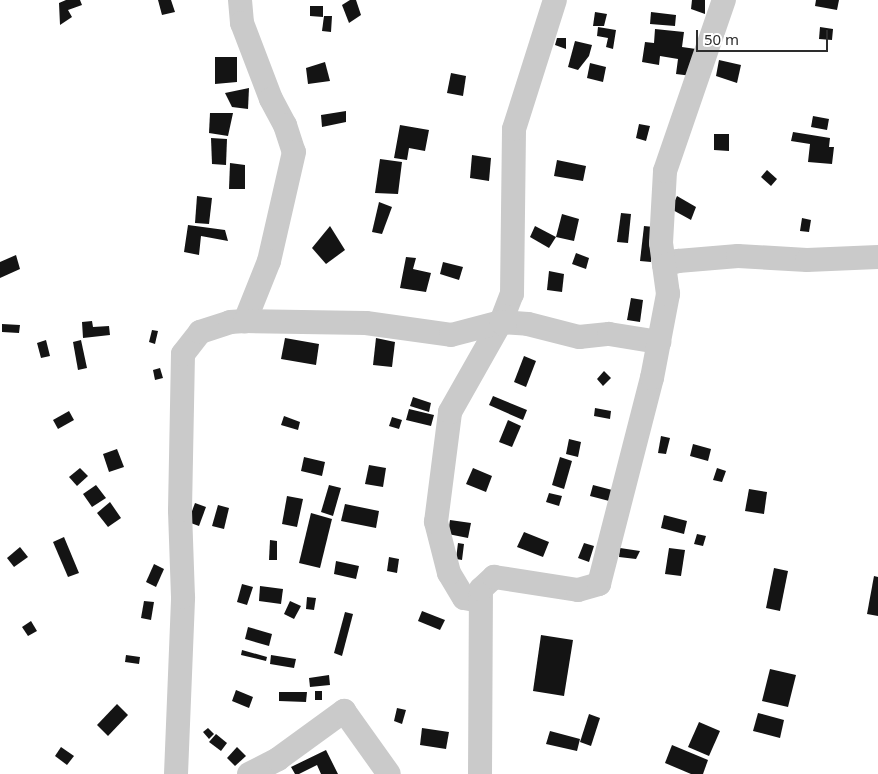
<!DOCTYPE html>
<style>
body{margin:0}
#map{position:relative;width:878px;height:774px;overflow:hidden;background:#fff;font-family:"Noto Sans",sans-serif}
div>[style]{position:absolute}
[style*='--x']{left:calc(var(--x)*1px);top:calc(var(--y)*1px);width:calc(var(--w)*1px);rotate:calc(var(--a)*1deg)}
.building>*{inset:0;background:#141414}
.minor>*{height:24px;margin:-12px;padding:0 12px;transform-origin:12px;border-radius:12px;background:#cacaca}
span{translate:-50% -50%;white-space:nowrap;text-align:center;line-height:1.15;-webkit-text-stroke:5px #fff;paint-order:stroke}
.scale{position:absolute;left:696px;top:30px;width:132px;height:22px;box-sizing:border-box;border:2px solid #2d2d2d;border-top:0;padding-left:6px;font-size:15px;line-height:18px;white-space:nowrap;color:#2d2d2d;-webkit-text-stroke:4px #fff;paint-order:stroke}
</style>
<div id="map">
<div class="building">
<div style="clip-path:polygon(66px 0,80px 0,82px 5px,68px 10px,72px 17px,60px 25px,59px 3px)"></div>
<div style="clip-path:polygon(158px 0,171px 0,175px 12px,162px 15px)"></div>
<div style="clip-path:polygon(350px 0,356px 0,361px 15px,349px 23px,342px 5px)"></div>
<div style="clip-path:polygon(692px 0,705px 0,705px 14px,691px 9px)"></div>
<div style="clip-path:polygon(816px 0,839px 0,837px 10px,815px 6px)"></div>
<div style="clip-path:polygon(310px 6px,323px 6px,323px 17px,310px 16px)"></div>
<div style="clip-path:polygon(595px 12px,607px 14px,604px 26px,593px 26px)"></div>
<div style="clip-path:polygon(651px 12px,676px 15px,675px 26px,650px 24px)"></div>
<div style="clip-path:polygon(324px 16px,332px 16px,331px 32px,322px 31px)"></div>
<div style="clip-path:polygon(598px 27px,616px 30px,613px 49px,606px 47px,608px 38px,597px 36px)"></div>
<div style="clip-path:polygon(820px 27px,833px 29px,832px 40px,819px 39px)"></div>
<div style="clip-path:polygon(655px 29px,684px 32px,682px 47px,696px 49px,692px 76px,676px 74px,678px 59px,660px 56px,659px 65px,642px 62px,645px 42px,654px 43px)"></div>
<div style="clip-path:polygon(557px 38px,566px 38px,566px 49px,555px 45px)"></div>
<div style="clip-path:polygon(575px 41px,592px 45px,589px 56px,578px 70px,568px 67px)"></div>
<div style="clip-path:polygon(215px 57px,237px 57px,237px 82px,215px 84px)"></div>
<div style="clip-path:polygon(719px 60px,741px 65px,737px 83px,716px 76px)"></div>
<div style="clip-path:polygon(325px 62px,330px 81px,308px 84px,306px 68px)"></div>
<div style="clip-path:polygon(590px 63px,606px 67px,603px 82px,587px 78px)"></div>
<div style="clip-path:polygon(451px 73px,466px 76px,463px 96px,447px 93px)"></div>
<div style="clip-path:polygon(249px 88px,248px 109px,232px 107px,225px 93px)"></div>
<div style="clip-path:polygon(346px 111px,346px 122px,322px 127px,321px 115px)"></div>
<div style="clip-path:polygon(210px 113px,233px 113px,228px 136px,209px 133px)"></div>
<div style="clip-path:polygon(813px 116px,829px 119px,827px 130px,811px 127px)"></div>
<div style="clip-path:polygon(639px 124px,650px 126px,646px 141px,636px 138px)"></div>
<div style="clip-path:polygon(400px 125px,429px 130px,425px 151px,409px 148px,407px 160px,394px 158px)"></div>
<div style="clip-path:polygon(793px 132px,830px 138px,829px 147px,834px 147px,832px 164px,808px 162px,810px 144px,791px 141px)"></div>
<div style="clip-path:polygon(714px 134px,729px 134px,729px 151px,714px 150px)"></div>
<div style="clip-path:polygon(211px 138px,227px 139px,226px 165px,212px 164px)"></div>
<div style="clip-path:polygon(472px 155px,491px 158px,489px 181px,470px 178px)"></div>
<div style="clip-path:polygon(380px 159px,402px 162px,398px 194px,375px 193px)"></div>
<div style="clip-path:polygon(557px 160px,586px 166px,583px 181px,554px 176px)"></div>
<div style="clip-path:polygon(230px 163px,245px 165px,245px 189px,229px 189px)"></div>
<div style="clip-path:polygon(767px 170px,777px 179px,771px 186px,761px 177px)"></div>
<div style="clip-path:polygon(197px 196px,212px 198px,209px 224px,195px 223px)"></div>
<div style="clip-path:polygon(677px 196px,696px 207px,691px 220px,671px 209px)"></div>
<div style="clip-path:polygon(379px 202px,392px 207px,382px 234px,372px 232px)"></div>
<div style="clip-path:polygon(621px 213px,631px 214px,628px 243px,617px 242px)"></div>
<div style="clip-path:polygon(562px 214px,579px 219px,574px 241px,556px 237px)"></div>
<div style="clip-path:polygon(802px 218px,811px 220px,809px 232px,800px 231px)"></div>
<div style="clip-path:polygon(188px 225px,225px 230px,228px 241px,201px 236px,199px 255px,184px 252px)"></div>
<div style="clip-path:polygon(330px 226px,345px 250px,326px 264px,312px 248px)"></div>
<div style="clip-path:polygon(535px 226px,556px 237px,549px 248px,530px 237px)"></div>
<div style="clip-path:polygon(644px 226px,654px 227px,651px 262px,640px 261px)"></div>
<div style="clip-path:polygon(576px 253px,589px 258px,586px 269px,572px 264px)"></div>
<div style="clip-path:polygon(16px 255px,20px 269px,0 278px,0 262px)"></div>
<div style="clip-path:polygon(406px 257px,416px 258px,413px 269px,431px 273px,426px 292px,400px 288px)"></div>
<div style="clip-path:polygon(443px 262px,463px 267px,459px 280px,440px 274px)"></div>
<div style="clip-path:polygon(549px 271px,564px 274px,562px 292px,547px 290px)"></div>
<div style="clip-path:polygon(631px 298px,643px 300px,640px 322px,627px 320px)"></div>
<div style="clip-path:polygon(92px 321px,93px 327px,109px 326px,110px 335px,83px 338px,82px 322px)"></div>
<div style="clip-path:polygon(2px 324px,20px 325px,19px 333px,2px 332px)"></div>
<div style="clip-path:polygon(152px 330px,158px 331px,155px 344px,149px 342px)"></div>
<div style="clip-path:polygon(285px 338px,319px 344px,316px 365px,281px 359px)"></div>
<div style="clip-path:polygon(376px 338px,395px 342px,392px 367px,373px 365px)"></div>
<div style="clip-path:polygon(46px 340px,50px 356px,41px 358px,37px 343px)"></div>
<div style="clip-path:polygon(81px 340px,87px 368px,78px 370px,73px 342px)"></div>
<div style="clip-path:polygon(524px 356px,536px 361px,526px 387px,514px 382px)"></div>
<div style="clip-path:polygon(160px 368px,163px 378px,155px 380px,153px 370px)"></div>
<div style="clip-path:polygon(604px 371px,611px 378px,603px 386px,597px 379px)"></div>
<div style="clip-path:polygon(493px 396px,527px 410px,523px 420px,489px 405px)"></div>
<div style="clip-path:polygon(413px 397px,431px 403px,429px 412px,410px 406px)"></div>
<div style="clip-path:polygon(595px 408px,611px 411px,610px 419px,594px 416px)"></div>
<div style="clip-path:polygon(409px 409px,434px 415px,431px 426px,406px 420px)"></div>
<div style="clip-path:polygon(69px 411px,74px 420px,58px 429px,53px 420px)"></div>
<div style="clip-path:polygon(284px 416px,300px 422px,298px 430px,281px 425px)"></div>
<div style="clip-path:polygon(392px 417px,402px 420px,399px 429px,389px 426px)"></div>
<div style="clip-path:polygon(508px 420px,521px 426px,512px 447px,499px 442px)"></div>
<div style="clip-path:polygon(661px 436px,670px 438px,666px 454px,658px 453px)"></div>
<div style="clip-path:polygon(569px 439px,581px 442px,578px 457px,566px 454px)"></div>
<div style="clip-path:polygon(693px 444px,711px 449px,708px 461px,690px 456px)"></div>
<div style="clip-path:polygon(117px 449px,124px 467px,109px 472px,103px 454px)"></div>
<div style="clip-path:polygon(304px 457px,325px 462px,322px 476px,301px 471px)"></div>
<div style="clip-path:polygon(560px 457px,572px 461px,564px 489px,552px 485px)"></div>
<div style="clip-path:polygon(369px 465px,386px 468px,383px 487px,365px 484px)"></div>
<div style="clip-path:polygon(80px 468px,88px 476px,77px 486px,69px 477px)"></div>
<div style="clip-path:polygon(473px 468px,492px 476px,486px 492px,466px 484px)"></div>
<div style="clip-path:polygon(717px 468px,726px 471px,722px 482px,713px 480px)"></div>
<div style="clip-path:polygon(96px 485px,106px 498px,92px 507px,83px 494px)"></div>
<div style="clip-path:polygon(329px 485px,341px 488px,333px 516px,321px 512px)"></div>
<div style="clip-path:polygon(593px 485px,616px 491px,613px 502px,590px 496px)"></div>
<div style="clip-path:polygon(749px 489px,767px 492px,764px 514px,745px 511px)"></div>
<div style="clip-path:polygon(549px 493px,562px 496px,559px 506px,546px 502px)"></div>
<div style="clip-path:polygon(287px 496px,303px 499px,297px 527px,282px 524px)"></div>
<div style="clip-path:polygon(110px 502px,121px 518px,108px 527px,97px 513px)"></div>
<div style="clip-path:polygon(195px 503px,206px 507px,199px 526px,188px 522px)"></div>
<div style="clip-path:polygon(345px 504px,379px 511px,376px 528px,341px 521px)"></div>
<div style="clip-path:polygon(218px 505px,229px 508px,224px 529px,212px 526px)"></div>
<div style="clip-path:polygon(311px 513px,332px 519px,320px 568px,299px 563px)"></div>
<div style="clip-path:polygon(664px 515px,687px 521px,684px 534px,661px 528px)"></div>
<div style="clip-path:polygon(450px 520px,471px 523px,468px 538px,448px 534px)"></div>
<div style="clip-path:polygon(524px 532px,549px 542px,543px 557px,517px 547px)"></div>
<div style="clip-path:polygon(697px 534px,706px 536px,703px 546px,694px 544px)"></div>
<div style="clip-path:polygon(64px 537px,79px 573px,68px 577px,53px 542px)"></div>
<div style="clip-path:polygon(270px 540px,277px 541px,277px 560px,269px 560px)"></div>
<div style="clip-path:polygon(458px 543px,464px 544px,462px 560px,456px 559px)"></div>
<div style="clip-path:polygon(584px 543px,594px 546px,589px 562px,578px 558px)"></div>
<div style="clip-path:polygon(20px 547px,28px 557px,14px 567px,7px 558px)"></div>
<div style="clip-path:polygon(620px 548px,640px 551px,636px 559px,619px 557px)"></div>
<div style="clip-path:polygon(669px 548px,685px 550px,681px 576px,665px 574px)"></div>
<div style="clip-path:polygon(389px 557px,399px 559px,397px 573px,387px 571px)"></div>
<div style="clip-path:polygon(336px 561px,359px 566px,356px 579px,334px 574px)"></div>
<div style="clip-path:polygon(154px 564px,164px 569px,156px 587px,146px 582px)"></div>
<div style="clip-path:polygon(774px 568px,788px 571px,780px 611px,766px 608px)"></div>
<div style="clip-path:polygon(874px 576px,878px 577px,878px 616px,867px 614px)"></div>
<div style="clip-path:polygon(242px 584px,253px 587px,247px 605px,237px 602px)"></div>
<div style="clip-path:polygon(260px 586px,283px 589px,281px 604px,259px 601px)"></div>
<div style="clip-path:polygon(307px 597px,316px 598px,314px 610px,306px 609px)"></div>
<div style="clip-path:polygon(144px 601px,154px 602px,151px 620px,141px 618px)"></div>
<div style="clip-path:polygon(290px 601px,301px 606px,294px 619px,284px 614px)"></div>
<div style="clip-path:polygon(422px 611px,445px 620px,440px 630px,418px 621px)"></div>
<div style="clip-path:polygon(345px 612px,353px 614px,342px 656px,334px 653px)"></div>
<div style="clip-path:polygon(31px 621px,37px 631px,28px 636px,22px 627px)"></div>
<div style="clip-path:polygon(248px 627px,272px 634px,269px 646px,245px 639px)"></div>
<div style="clip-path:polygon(541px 635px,573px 640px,564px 696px,533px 691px)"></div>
<div style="clip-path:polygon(242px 650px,267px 657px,266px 661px,241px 655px)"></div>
<div style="clip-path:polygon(126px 655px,140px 657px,139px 664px,125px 662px)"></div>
<div style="clip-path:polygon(271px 655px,296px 659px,294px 668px,270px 664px)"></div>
<div style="clip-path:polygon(770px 669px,796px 675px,788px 707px,762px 701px)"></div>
<div style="clip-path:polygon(329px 675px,330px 685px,310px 687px,309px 678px)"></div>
<div style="clip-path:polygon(236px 690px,253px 697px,249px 708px,232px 701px)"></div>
<div style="clip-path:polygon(315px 691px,322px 691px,322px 700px,315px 700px)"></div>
<div style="clip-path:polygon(279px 692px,307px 692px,306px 702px,279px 701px)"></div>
<div style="clip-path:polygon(117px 704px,128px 715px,108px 736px,97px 725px)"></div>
<div style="clip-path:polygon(397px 708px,406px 710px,402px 724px,394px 721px)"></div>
<div style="clip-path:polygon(758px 713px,784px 720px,780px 738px,753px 731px)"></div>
<div style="clip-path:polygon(589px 714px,600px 718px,591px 746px,580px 742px)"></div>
<div style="clip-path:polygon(699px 722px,720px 731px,709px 756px,688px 747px)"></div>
<div style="clip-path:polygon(208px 728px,214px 734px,209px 739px,203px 732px)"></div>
<div style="clip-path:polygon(422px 728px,449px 732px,446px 749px,420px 745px)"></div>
<div style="clip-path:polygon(550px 731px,580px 739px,577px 751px,546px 744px)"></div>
<div style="clip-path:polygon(216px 734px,227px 743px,221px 751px,209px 742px)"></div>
<div style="clip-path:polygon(672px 745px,708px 760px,703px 774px,691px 774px,665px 763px)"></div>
<div style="clip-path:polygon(61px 747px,74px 756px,67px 765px,55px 756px)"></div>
<div style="clip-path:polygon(237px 747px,246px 756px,235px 766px,227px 758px)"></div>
<div style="clip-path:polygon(326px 750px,338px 774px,321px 774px,317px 765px,299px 774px,295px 774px,291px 767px)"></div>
</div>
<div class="minor">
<div style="--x:240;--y:0;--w:23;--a:85"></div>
<div style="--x:242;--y:23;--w:81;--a:69.1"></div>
<div style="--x:271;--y:99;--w:30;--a:62"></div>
<div style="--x:285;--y:125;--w:28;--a:72"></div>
<div style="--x:294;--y:152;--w:112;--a:102.9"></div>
<div style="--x:269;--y:261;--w:65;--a:111.8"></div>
<div style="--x:664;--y:265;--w:15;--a:-16"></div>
<div style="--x:678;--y:261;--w:60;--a:-4.8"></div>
<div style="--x:738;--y:256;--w:69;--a:3.3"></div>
<div style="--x:807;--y:260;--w:71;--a:-2.4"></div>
<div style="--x:480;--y:601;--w:16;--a:-169"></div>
<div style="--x:464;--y:598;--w:29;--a:-121"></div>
<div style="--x:449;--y:573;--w:53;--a:-104.3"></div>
<div style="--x:436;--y:522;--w:111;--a:-82.7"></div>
<div style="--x:450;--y:412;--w:103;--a:-60.5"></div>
<div style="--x:501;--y:322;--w:30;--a:-69"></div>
<div style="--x:512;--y:294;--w:165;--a:-89.3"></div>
<div style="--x:514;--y:129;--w:135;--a:-72.4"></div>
<div style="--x:176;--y:774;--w:177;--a:-87.7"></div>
<div style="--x:183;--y:597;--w:87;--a:-92"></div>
<div style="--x:180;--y:510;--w:156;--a:-88.9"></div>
<div style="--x:183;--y:354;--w:28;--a:-52"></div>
<div style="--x:200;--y:332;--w:32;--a:-18"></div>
<div style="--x:230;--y:322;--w:15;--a:-4"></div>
<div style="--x:245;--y:321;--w:121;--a:0.9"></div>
<div style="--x:366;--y:323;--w:86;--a:8"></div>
<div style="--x:451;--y:335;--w:52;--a:-14.6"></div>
<div style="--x:501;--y:322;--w:27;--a:4"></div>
<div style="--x:528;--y:324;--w:53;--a:14.3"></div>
<div style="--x:579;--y:337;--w:30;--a:-6"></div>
<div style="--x:609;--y:334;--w:51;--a:9.1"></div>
<div style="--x:249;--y:774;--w:33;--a:-27"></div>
<div style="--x:278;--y:759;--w:82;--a:-36"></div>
<div style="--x:344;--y:711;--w:77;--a:54.5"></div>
<div style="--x:480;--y:774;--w:185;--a:-89.7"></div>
<div style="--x:481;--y:589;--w:18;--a:-43"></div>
<div style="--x:494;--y:577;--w:85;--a:8.8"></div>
<div style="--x:578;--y:590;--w:22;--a:-16"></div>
<div style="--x:599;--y:584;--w:213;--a:-75.6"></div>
<div style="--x:652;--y:378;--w:86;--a:-79.2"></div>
<div style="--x:668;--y:294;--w:51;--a:-97.8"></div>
<div style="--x:661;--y:243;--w:72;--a:-86.8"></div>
<div style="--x:665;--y:171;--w:181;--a:-71"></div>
</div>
<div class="scale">50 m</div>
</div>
